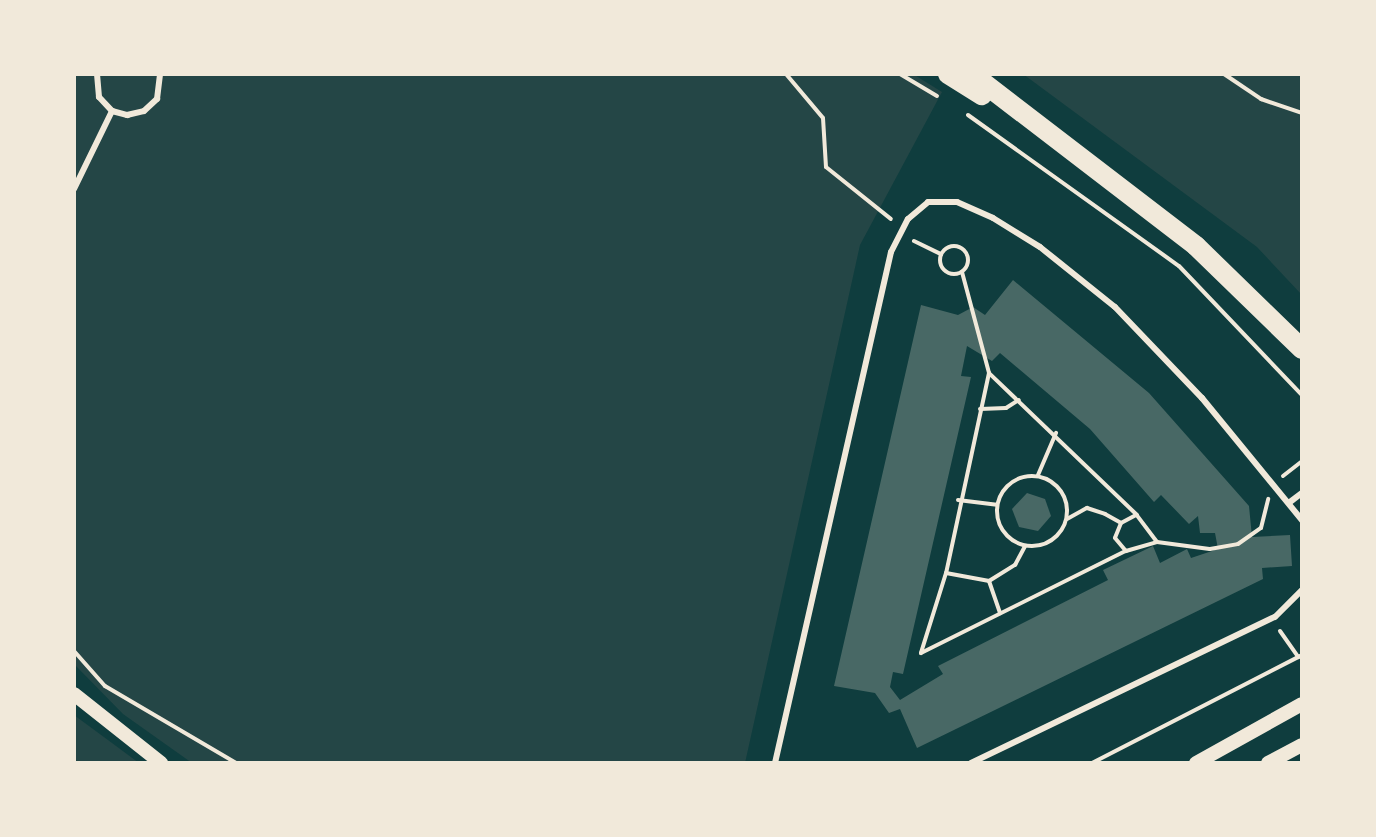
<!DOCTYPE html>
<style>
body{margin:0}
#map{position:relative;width:1376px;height:837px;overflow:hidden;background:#0f3d3e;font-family:Overpass,sans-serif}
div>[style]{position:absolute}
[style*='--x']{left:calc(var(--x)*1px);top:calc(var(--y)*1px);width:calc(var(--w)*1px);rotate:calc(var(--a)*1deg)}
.green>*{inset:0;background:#244646}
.building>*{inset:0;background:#486865}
.path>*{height:4px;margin:-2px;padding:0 2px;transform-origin:2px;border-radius:2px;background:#f1e9da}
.path>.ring{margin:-2px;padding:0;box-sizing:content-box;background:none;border:4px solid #f1e9da;border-radius:50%}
.service>*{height:6px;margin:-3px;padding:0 3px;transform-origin:3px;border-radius:3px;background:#f1e9da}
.tertiary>*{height:14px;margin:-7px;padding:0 7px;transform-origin:7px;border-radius:7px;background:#f1e9da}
.primary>*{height:20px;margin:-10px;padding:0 10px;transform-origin:10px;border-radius:10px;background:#f1e9da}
span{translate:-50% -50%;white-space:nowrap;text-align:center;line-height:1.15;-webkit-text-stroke:6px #f1e9da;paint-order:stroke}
.frame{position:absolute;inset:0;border:76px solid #f1e9da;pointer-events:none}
</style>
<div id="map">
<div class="green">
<div style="clip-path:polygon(74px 74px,913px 74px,942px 92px,860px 245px,745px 763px,192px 763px,123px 714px,74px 664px)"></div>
<div style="clip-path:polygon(1023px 74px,1302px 74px,1301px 294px,1257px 247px)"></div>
<div style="clip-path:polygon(74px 715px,112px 743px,139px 763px,74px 763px)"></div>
</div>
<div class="building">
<div style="clip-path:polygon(evenodd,1013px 280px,1149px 393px,1249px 506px,1252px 537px,1290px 535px,1292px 566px,1262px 568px,1263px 579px,917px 748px,900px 709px,889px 713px,875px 693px,834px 686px,921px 305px,958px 315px,973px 307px,985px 315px,1013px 280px,967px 346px,992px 361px,1000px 353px,1090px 429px,1154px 502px,1161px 495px,1189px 524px,1198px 516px,1200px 533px,1215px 533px,1218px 549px,1191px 558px,1187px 549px,1160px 563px,1153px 546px,1103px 570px,1108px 580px,938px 666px,943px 674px,900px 700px,890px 687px,893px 672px,903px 674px,971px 377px,961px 376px,967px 346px)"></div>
<div style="clip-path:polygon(1027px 493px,1045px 499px,1051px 516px,1038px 531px,1019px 527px,1012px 509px)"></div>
</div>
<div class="path">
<div style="--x:786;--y:74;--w:57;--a:49.9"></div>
<div style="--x:823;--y:118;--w:49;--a:86.5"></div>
<div style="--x:826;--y:167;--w:83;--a:38.7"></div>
<div style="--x:900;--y:74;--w:43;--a:30.7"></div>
<div style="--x:1224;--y:74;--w:45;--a:34"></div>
<div style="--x:1261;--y:99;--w:43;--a:18.9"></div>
<div style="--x:968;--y:115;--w:259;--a:35.6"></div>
<div style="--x:1179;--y:266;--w:178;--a:46.4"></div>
<div style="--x:914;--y:241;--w:30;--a:26"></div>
<div class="ring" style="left:940px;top:246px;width:24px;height:24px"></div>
<div style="--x:962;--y:272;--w:105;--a:75"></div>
<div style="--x:980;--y:409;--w:26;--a:-2"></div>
<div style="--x:1006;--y:408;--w:15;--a:-32"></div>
<div style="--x:1038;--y:475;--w:46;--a:-66.8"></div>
<div class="ring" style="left:997px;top:476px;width:66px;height:66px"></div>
<div style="--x:1283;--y:476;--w:24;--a:-38"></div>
<div style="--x:958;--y:500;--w:39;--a:7"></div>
<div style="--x:1067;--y:519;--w:23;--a:-29"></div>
<div style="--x:1087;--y:508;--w:19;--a:18"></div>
<div style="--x:1105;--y:514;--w:18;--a:29"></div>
<div style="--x:1121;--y:523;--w:16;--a:112"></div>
<div style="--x:1115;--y:538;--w:17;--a:50"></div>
<div style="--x:1121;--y:523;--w:17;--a:-28"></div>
<div style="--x:1157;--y:542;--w:34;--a:-127"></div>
<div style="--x:1137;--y:515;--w:205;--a:-136.2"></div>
<div style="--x:989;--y:373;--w:205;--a:102.1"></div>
<div style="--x:946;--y:573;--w:84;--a:107.4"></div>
<div style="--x:921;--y:653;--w:229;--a:-26.5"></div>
<div style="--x:1126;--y:551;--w:32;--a:-16"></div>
<div style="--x:1157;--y:542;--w:53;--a:7.5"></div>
<div style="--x:1210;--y:549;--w:28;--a:-10"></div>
<div style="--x:1238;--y:544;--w:28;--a:-35"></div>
<div style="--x:1261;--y:528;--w:30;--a:-76"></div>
<div style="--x:946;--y:573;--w:44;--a:10.5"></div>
<div style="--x:989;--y:581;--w:31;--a:-32"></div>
<div style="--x:1015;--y:565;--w:21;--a:-62"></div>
<div style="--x:989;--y:581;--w:34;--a:71"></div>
<div style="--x:1280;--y:631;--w:32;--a:55"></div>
<div style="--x:74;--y:651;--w:47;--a:48.5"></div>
<div style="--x:105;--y:686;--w:152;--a:30.4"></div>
<div style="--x:1092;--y:763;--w:236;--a:-27.2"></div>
</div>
<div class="service">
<div style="--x:97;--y:74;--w:23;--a:85"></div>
<div style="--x:99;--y:97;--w:19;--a:47"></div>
<div style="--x:112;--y:111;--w:16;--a:15"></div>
<div style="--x:127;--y:115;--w:17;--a:-13"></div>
<div style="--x:144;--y:111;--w:18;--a:-43"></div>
<div style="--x:157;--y:99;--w:25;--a:-83"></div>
<div style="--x:74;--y:189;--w:87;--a:-64"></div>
<div style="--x:1290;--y:502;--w:15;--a:-37"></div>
<div style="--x:775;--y:763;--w:524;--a:-77.21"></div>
<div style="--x:891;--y:252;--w:37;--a:-63"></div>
<div style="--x:908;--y:219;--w:26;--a:-40"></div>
<div style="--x:928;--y:202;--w:29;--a:0"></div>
<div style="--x:957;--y:202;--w:39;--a:24"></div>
<div style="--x:993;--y:218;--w:55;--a:31.7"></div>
<div style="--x:1040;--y:247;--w:96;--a:38.7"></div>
<div style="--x:1115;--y:307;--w:126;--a:46.3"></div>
<div style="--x:1202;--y:398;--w:158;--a:50.7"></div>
<div style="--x:971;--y:763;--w:337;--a:-25.7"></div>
<div style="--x:1275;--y:617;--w:38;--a:-45"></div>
</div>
<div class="tertiary">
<div style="--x:74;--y:694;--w:111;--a:38.4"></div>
<div style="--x:1196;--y:763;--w:121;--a:-29.1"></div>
<div style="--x:1268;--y:763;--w:38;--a:-28"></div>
</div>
<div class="primary">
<div style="--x:948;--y:74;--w:40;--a:32"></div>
<div style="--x:972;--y:74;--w:282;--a:37.5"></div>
<div style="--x:1196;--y:246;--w:148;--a:44.2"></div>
</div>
<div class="frame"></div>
</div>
